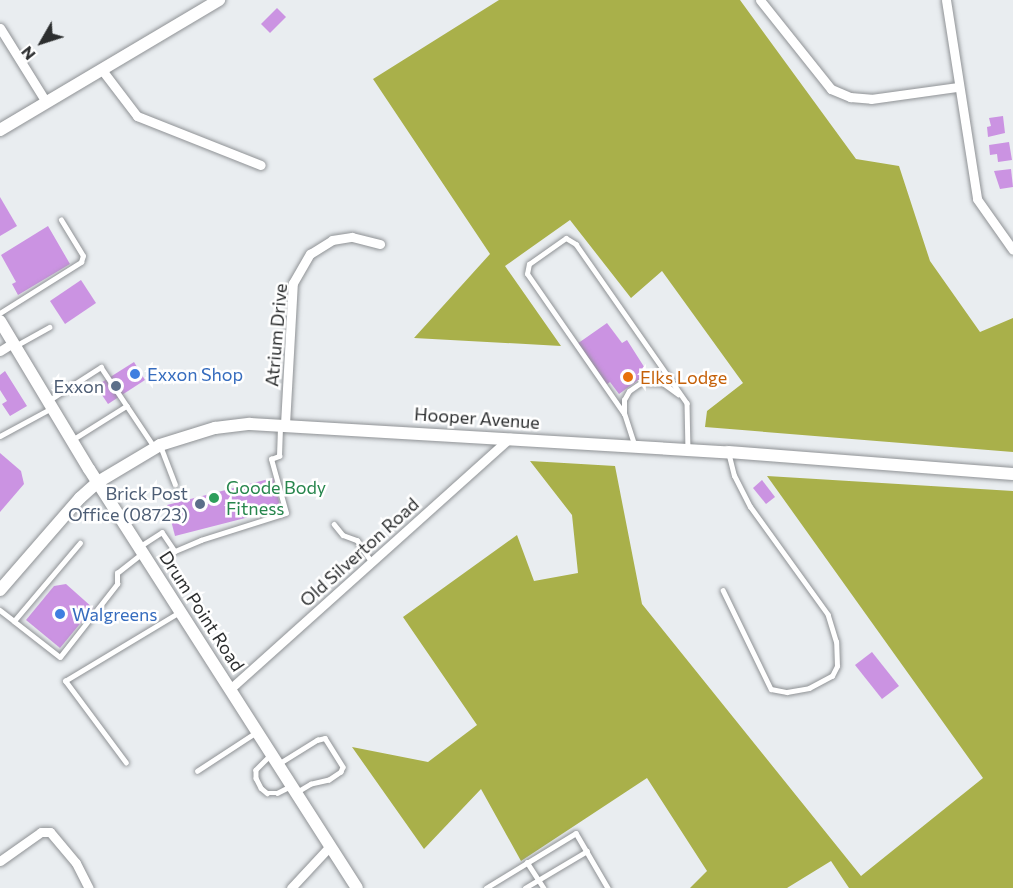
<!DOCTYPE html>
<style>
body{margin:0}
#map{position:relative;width:1013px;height:888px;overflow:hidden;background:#e9edf0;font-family:Commissioner,sans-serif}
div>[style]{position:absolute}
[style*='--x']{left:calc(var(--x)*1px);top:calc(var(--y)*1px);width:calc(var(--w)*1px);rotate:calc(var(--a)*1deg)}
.forest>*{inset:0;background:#a9b04a}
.building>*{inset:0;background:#cb93e2}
.roads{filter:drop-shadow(0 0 2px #8f9295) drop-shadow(0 0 2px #8f9295)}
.lane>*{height:4.5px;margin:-2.25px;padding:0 2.25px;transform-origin:2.25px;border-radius:2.25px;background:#fff}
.street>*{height:9px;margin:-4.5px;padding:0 4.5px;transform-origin:4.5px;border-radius:4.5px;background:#fff}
.secondary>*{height:12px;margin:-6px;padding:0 6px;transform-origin:6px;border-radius:6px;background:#fff}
.dots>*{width:16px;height:16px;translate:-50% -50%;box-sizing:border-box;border:3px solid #fff;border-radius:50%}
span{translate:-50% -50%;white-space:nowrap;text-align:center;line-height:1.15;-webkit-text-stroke:5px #fff;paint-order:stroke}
.street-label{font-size:18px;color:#2c2e2f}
.shop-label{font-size:18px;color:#366cbe}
.left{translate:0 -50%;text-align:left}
.food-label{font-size:18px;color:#c56008}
.service-label{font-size:18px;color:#4e5e75}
.right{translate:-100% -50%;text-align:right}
.leisure-label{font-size:18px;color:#27864d}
.north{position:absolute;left:12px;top:12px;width:60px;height:60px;-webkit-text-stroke:4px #fff;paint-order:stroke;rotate:231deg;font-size:16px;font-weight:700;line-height:24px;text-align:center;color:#2c2e2f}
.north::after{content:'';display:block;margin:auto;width:21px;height:27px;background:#2c2e2f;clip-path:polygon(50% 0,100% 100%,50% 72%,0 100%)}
</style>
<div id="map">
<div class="forest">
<div style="clip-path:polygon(499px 0,740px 0,856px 159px,899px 166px,930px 261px,980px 332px,1013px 318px,1013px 452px,705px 427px,707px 411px,743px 383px,662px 271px,631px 298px,570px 220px,505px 266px,561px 346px,414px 338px,490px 254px,373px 79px)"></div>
<div style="clip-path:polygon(530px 461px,615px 466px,642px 604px,861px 876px,983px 778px,767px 476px,1013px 491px,1013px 888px,849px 888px,831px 861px,787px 888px,690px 888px,707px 871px,647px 778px,521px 861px,481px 789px,424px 849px,352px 747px,428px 762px,477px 725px,403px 617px,517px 535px,534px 581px,578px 573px,572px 515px)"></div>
</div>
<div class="building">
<div style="clip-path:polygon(277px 8px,286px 17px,270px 33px,261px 24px)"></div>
<div style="clip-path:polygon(1003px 116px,1005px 133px,988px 137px,987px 127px,991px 126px,989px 118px)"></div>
<div style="clip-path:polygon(1009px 142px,1012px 160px,998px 162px,997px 154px,990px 155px,989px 145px)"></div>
<div style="clip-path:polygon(1011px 169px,1013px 187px,1000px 189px,994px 171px)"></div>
<div style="clip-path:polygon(0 197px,17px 226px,0 236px)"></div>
<div style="clip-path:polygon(48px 226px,70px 264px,18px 295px,12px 284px,16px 282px,1px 255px)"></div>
<div style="clip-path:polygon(81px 280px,96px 303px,65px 324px,50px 301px)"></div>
<div style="clip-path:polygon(607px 323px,622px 343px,627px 340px,648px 373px,619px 394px,610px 382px,606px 385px,577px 344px)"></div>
<div style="clip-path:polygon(134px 362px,145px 380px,108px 404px,96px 386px)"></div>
<div style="clip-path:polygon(5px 371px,27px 406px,10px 416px,2px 404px,7px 401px,0 390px,0 375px)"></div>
<div style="clip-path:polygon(0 453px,21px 471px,24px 484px,0 512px)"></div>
<div style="clip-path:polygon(273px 478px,281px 509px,175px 536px,167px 505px)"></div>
<div style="clip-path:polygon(762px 480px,775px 497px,766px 504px,753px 488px)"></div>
<div style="clip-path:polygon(66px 584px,93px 608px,60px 648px,26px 620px,54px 586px)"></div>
<div style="clip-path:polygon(872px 652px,899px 686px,882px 699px,855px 665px)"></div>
</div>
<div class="roads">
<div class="lane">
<div style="--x:0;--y:313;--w:96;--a:-32.2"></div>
<div style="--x:81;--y:262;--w:6;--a:-72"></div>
<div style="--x:83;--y:256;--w:42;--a:-121.4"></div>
<div style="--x:17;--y:345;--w:37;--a:-29"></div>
<div style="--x:48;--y:401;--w:63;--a:-32.7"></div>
<div style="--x:101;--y:367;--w:47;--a:56.3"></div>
<div style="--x:127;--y:406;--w:64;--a:147.8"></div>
<div style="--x:127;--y:406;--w:50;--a:56.3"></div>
<div style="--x:624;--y:414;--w:14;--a:-90"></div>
<div style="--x:624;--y:400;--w:10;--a:-61"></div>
<div style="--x:629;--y:391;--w:16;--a:-35"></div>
<div style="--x:642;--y:382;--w:21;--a:3"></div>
<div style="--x:663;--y:383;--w:19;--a:36"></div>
<div style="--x:0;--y:436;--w:57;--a:-28.4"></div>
<div style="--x:634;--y:444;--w:32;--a:-108"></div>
<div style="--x:624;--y:414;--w:170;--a:-124.7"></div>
<div style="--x:527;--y:274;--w:10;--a:-79"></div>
<div style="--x:529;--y:264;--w:45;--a:-35.1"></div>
<div style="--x:566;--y:238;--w:12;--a:31"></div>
<div style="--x:576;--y:244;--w:194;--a:55.1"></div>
<div style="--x:687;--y:403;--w:46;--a:88.8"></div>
<div style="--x:161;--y:447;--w:40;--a:69"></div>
<div style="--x:334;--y:524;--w:14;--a:51"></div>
<div style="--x:343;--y:535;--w:15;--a:20"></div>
<div style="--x:357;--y:540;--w:25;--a:56"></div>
<div style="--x:139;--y:547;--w:27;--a:-33"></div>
<div style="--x:162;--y:532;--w:23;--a:56"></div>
<div style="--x:175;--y:551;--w:28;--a:-23"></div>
<div style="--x:201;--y:540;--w:89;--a:-17.6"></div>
<div style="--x:286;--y:513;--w:56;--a:-105.5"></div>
<div style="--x:271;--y:459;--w:9;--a:-21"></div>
<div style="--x:279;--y:456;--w:29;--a:-88"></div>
<div style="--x:723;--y:590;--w:110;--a:64.1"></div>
<div style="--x:771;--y:689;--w:16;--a:11"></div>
<div style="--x:787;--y:692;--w:22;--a:-10"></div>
<div style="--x:809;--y:688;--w:26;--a:-28"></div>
<div style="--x:832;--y:676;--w:11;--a:-63"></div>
<div style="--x:837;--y:666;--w:24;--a:-92"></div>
<div style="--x:836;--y:642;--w:28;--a:-107"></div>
<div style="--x:828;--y:615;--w:133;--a:-125.8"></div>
<div style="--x:750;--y:507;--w:35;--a:-117"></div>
<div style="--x:734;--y:476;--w:25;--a:-104"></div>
<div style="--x:0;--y:610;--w:18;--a:38"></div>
<div style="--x:14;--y:621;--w:102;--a:-49.8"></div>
<div style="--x:14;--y:621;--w:58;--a:38"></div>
<div style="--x:60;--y:657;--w:93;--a:-52"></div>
<div style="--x:117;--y:584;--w:11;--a:-90"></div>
<div style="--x:117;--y:573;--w:31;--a:-38"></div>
<div style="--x:270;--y:756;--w:20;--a:135"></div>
<div style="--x:256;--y:770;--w:8;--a:90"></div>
<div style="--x:256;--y:778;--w:11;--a:63"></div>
<div style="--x:261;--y:788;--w:8;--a:40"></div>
<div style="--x:267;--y:793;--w:10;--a:0"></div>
<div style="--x:277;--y:793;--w:16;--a:-27"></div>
<div style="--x:126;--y:763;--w:102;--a:-126.6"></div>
<div style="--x:65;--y:681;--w:132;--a:-31"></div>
<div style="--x:280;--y:763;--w:44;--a:-31.9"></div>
<div style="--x:317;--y:740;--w:8;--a:-14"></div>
<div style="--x:325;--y:738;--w:34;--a:58"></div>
<div style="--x:343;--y:767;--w:5;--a:112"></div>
<div style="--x:341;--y:772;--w:14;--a:146"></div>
<div style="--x:329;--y:780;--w:18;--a:167"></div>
<div style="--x:311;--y:784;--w:17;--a:149"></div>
<div style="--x:197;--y:771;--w:69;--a:-33.2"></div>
<div style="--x:527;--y:862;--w:31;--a:57"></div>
<div style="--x:486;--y:888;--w:105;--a:-31.4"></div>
<div style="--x:576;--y:833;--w:64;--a:59.8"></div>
<div style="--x:525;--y:888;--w:72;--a:-30.8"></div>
</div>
<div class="street">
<div style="--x:760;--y:0;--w:114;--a:51.4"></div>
<div style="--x:831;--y:89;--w:21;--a:23"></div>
<div style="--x:850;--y:97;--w:21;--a:5"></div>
<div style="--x:871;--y:99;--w:88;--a:-7.9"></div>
<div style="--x:946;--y:0;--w:201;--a:81.1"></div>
<div style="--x:977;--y:199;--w:62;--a:54.8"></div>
<div style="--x:0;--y:28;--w:87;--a:58.1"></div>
<div style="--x:102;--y:70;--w:58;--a:52.7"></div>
<div style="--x:137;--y:116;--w:133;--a:21.6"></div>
<div style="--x:0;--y:351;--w:15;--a:-32"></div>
<div style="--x:285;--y:424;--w:141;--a:-86.8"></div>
<div style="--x:293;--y:283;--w:34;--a:-60"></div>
<div style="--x:310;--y:254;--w:26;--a:-32"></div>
<div style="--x:332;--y:240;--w:20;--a:-9"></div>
<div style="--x:352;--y:237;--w:29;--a:14"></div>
<div style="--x:230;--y:689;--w:376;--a:-41.9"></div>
<div style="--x:0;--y:861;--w:50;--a:-35.3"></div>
<div style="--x:41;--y:832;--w:9;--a:0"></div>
<div style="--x:50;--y:832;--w:40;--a:50"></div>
<div style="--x:76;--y:863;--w:28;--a:63"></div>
<div style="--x:291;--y:888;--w:57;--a:-47.1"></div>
</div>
<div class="secondary">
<div style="--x:0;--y:130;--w:255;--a:-30.7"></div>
<div style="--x:0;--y:321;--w:173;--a:59"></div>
<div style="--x:89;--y:469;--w:497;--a:57.4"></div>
<div style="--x:0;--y:590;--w:122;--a:-49"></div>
<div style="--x:80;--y:498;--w:24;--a:-42"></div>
<div style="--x:98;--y:482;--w:72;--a:-30.8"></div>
<div style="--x:160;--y:445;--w:58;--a:-17.2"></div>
<div style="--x:215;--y:428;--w:35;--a:-7"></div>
<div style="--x:250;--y:424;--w:479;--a:3.4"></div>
<div style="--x:728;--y:452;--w:286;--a:4.4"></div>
</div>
</div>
<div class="dots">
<div style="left:135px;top:374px;background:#3f7fe0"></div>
<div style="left:628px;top:377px;background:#e8710a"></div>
<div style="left:116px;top:386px;background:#5c6f8a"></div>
<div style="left:214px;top:498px;background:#2e9e5b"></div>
<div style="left:200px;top:504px;background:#5c6f8a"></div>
<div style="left:60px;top:614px;background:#3f7fe0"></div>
</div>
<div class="street-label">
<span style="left:276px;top:335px;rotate:-85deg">Atrium Drive</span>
<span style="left:477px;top:418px;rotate:4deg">Hooper Avenue</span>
<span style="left:359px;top:552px;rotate:-42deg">Old Silverton Road</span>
<span style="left:202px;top:611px;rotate:57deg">Drum Point Road</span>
</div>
<div class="shop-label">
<span class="left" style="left:147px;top:374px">Exxon Shop</span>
<span class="left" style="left:72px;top:614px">Walgreens</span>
</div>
<div class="food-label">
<span class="left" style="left:640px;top:377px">Elks Lodge</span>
</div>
<div class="service-label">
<span class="right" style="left:104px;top:386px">Exxon</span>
<span class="right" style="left:188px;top:504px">Brick Post<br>Office (08723)</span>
</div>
<div class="leisure-label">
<span class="left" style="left:226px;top:498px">Goode Body<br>Fitness</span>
</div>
<div class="north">N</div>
</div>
